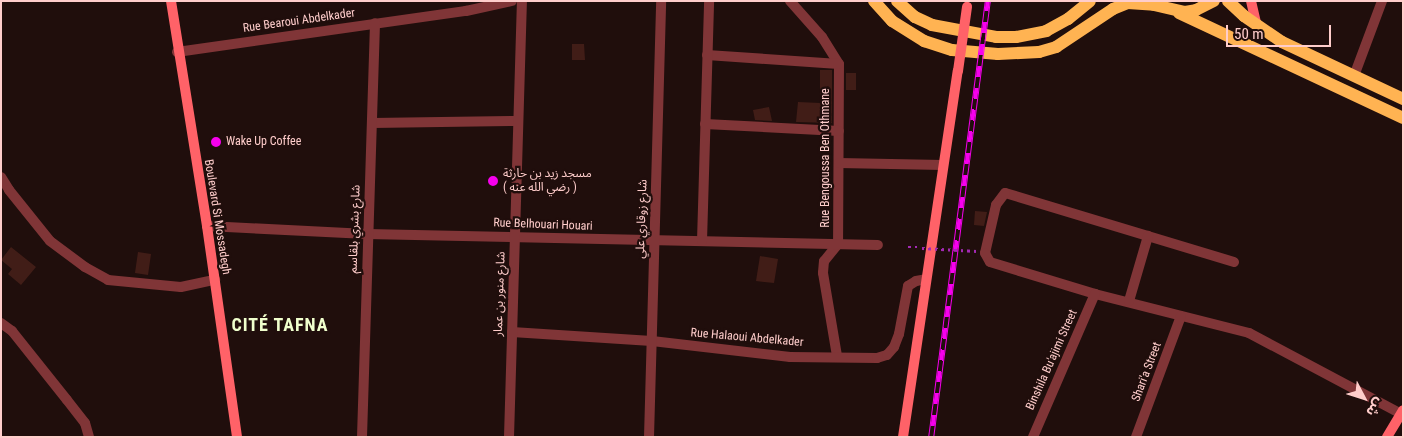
<!DOCTYPE html>
<meta charset="utf-8">
<style>
body{margin:0}
#map{position:relative;width:1404px;height:438px;overflow:hidden;background:#200e0c;font-family:"Roboto Condensed","Noto Sans Arabic",sans-serif}
div>[style]{position:absolute}
[style*='--x']{left:calc(var(--x)*1px);top:calc(var(--y)*1px);width:calc(var(--w)*1px);rotate:calc(var(--a)*1deg)}
.building>*{inset:0;background:#411d17}
.path>*{height:2.5px;margin-top:-1.25px;transform-origin:0;background:repeating-linear-gradient(90deg,#a329b4 0 2.5px,transparent 0 6.5px)}
.street>*{height:10px;margin:-5px;padding:0 5px;transform-origin:5px;border-radius:5px;background:#803537}
.secondary>*{height:10px;margin:-5px;padding:0 5px;transform-origin:5px;border-radius:5px;background:#ff6268}
.primary>*{height:12px;margin:-6px;padding:0 6px;transform-origin:6px;border-radius:6px;background:#ffb352}
.rail>*{height:5.5px;margin-top:-2.75px;transform-origin:0;background:repeating-linear-gradient(90deg,#200e0c 0 11px,#f600ed 0 22px);box-sizing:border-box;border-block:1px solid #f600ed}
.path-bridge>*{height:2.5px;margin-top:-1.25px;transform-origin:0;background:repeating-linear-gradient(90deg,#a329b4 0 2.5px,transparent 0 6.5px)}
.secondary-bridge>*{height:10px;margin:-5px;padding:0 5px;transform-origin:5px;border-radius:5px;background:#ff6268}
.dots>*{width:14px;height:14px;translate:-50% -50%;box-sizing:border-box;border:2px solid #200e0c;border-radius:50%}
span{translate:-50% -50%;white-space:nowrap;text-align:center;line-height:1.15;-webkit-text-stroke:4.5px #200e0c;paint-order:stroke}
.street-label{font-size:12px;color:#ffcdcb}
.poi-label{font-size:12px;color:#ffcdcb}
.left{translate:0 -50%;text-align:left}
.district-label{font-size:18px;color:#f0ffcd;font-weight:700;letter-spacing:1px}
.frame{position:absolute;inset:0;border:2px solid #ffcdcb;pointer-events:none}
.north{position:absolute;left:1339px;top:373px;width:50px;height:50px;-webkit-text-stroke:4px #200e0c;paint-order:stroke;rotate:130deg;font-size:14px;font-weight:700;line-height:20px;text-align:center;color:#ffcdcb}
.north::after{content:'';display:block;margin:auto;width:18px;height:22px;background:#ffcdcb;clip-path:polygon(50% 0,100% 100%,50% 72%,0 100%)}
.scale{position:absolute;left:1226px;top:25px;width:105px;height:22px;box-sizing:border-box;border:2px solid #ffcdcb;border-top:0;padding-left:6px;font-size:15px;line-height:18px;white-space:nowrap;color:#ffcdcb;-webkit-text-stroke:4px #200e0c;paint-order:stroke}
</style>
<div id="map">
<div class="building">
<div style="clip-path:polygon(572px 44px,584px 44px,585px 60px,572px 60px)"></div>
<div style="clip-path:polygon(820px 70px,832px 70px,832px 123px,796px 122px,798px 102px,820px 103px)"></div>
<div style="clip-path:polygon(846px 73px,856px 73px,856px 90px,846px 90px)"></div>
<div style="clip-path:polygon(769px 107px,772px 121px,755px 120px,753px 110px)"></div>
<div style="clip-path:polygon(975px 211px,987px 212px,984px 226px,974px 225px)"></div>
<div style="clip-path:polygon(11px 247px,36px 267px,21px 285px,8px 274px,12px 269px,1px 260px)"></div>
<div style="clip-path:polygon(138px 252px,151px 254px,148px 275px,135px 273px)"></div>
<div style="clip-path:polygon(760px 256px,778px 259px,774px 283px,756px 281px)"></div>
</div>
<div class="path">
<div style="--x:908;--y:247;--w:13;--a:0"></div>
</div>
<div class="street">
<div style="--x:790;--y:1;--w:48;--a:48.4"></div>
<div style="--x:822;--y:37;--w:32;--a:58"></div>
<div style="--x:839;--y:64;--w:180;--a:90.3"></div>
<div style="--x:838;--y:244;--w:22;--a:129"></div>
<div style="--x:824;--y:261;--w:12;--a:95"></div>
<div style="--x:823;--y:273;--w:84;--a:80.4"></div>
<div style="--x:177;--y:52;--w:292;--a:-8.1"></div>
<div style="--x:466;--y:11;--w:47;--a:-12.3"></div>
<div style="--x:707;--y:55;--w:132;--a:3.9"></div>
<div style="--x:1354;--y:76;--w:80;--a:-69.5"></div>
<div style="--x:372;--y:123;--w:145;--a:-0.8"></div>
<div style="--x:705;--y:124;--w:134;--a:3"></div>
<div style="--x:839;--y:163;--w:104;--a:1.1"></div>
<div style="--x:1;--y:177;--w:15;--a:58"></div>
<div style="--x:9;--y:190;--w:65;--a:51.2"></div>
<div style="--x:50;--y:241;--w:44;--a:36.6"></div>
<div style="--x:85;--y:267;--w:26;--a:29"></div>
<div style="--x:108;--y:280;--w:73;--a:5.5"></div>
<div style="--x:181;--y:287;--w:35;--a:-12"></div>
<div style="--x:207;--y:226;--w:160;--a:2.9"></div>
<div style="--x:367;--y:234;--w:511;--a:1.23"></div>
<div style="--x:702;--y:241;--w:240;--a:-88.3"></div>
<div style="--x:1234;--y:262;--w:239;--a:-163.2"></div>
<div style="--x:1005;--y:193;--w:15;--a:127"></div>
<div style="--x:996;--y:205;--w:49;--a:102.9"></div>
<div style="--x:985;--y:253;--w:10;--a:61"></div>
<div style="--x:990;--y:262;--w:110;--a:16.9"></div>
<div style="--x:1095;--y:294;--w:159;--a:14.2"></div>
<div style="--x:1249;--y:333;--w:174;--a:28"></div>
<div style="--x:1129;--y:301;--w:68;--a:-73.7"></div>
<div style="--x:1;--y:323;--w:14;--a:36"></div>
<div style="--x:12;--y:331;--w:88;--a:51.4"></div>
<div style="--x:67;--y:400;--w:29;--a:52"></div>
<div style="--x:85;--y:423;--w:15;--a:74"></div>
<div style="--x:512;--y:332;--w:140;--a:3.7"></div>
<div style="--x:652;--y:341;--w:139;--a:6.6"></div>
<div style="--x:790;--y:357;--w:87;--a:0.7"></div>
<div style="--x:877;--y:358;--w:10;--a:-17"></div>
<div style="--x:887;--y:355;--w:11;--a:-49"></div>
<div style="--x:894;--y:347;--w:14;--a:-69"></div>
<div style="--x:899;--y:334;--w:49;--a:-79.4"></div>
<div style="--x:908;--y:286;--w:9;--a:-32"></div>
<div style="--x:916;--y:281;--w:10;--a:-11"></div>
<div style="--x:362;--y:437;--w:414;--a:-88.2"></div>
<div style="--x:509;--y:437;--w:436;--a:-88.3"></div>
<div style="--x:649;--y:437;--w:436;--a:-88.4"></div>
<div style="--x:1033;--y:437;--w:156;--a:-66.6"></div>
<div style="--x:1136;--y:437;--w:129;--a:-69.6"></div>
</div>
<div class="secondary">
<div style="--x:171;--y:1;--w:228;--a:80.9"></div>
<div style="--x:207;--y:226;--w:213;--a:81.9"></div>
<div style="--x:1251;--y:1;--w:26;--a:77"></div>
<div style="--x:903;--y:437;--w:370;--a:-81.5"></div>
<div style="--x:1387;--y:437;--w:31;--a:-59"></div>
</div>
<div class="primary">
<div style="--x:874;--y:1;--w:27;--a:48"></div>
<div style="--x:892;--y:21;--w:38;--a:32"></div>
<div style="--x:924;--y:41;--w:29;--a:18"></div>
<div style="--x:952;--y:50;--w:46;--a:5"></div>
<div style="--x:998;--y:54;--w:41;--a:-2.8"></div>
<div style="--x:1039;--y:52;--w:18;--a:-16"></div>
<div style="--x:1056;--y:47;--w:69;--a:-33.7"></div>
<div style="--x:1113;--y:9;--w:16;--a:-22"></div>
<div style="--x:1128;--y:3;--w:26;--a:4"></div>
<div style="--x:1154;--y:5;--w:32;--a:13"></div>
<div style="--x:1185;--y:12;--w:11;--a:-10"></div>
<div style="--x:1196;--y:10;--w:20;--a:-27"></div>
<div style="--x:897;--y:1;--w:24;--a:42"></div>
<div style="--x:915;--y:17;--w:19;--a:25"></div>
<div style="--x:932;--y:25;--w:65;--a:10.6"></div>
<div style="--x:996;--y:37;--w:20;--a:0"></div>
<div style="--x:1016;--y:37;--w:31;--a:-11"></div>
<div style="--x:1046;--y:31;--w:25;--a:-29"></div>
<div style="--x:1068;--y:19;--w:28;--a:-39"></div>
<div style="--x:1228;--y:1;--w:22;--a:43"></div>
<div style="--x:1244;--y:16;--w:46;--a:34.4"></div>
<div style="--x:1282;--y:42;--w:134;--a:25.2"></div>
<div style="--x:1179;--y:13;--w:247;--a:25.1"></div>
</div>
<div class="rail">
<div style="--x:931;--y:437;--w:440;--a:-82.6"></div>
</div>
<div class="path-bridge">
<div style="--x:922;--y:248;--w:55;--a:3.1"></div>
</div>
<div class="secondary-bridge">
<div style="--x:958;--y:71;--w:65;--a:-82"></div>
</div>
<div class="dots">
<div style="left:216px;top:142px;background:#f600ed"></div>
<div style="left:493px;top:181px;background:#f600ed"></div>
</div>
<div class="street-label">
<span style="left:299px;top:21px;rotate:-8deg">Rue Bearoui Abdelkader</span>
<span style="left:826px;top:158px;rotate:-90deg">Rue Bengoussa Ben Othmane</span>
<span style="left:217px;top:217px;rotate:81deg">Boulevard Si Mossadegh</span>
<span style="left:642px;top:219px;rotate:-88deg">شارع زوقاري علي</span>
<span style="left:543px;top:225px;rotate:2deg">Rue Belhouari Houari</span>
<span style="left:355px;top:229px;rotate:-88deg">شارع بشري بلقاسم</span>
<span style="left:500px;top:294px;rotate:-88deg">شارع منور بن عمار</span>
<span style="left:747px;top:338px;rotate:5deg">Rue Halaoui Abdelkader</span>
<span style="left:1052px;top:360px;rotate:-66deg">Binshila Bu'ajimi Street</span>
<span style="left:1147px;top:372px;rotate:-69deg">Shari'a Street</span>
</div>
<div class="poi-label">
<span class="left" style="left:226px;top:142px">Wake Up Coffee</span>
<span class="left" style="left:503px;top:181px">مسجد زيد بن حارثة<br>( رضي الله عنه )</span>
</div>
<div class="district-label">
<span style="left:280px;top:325px">CITÉ TAFNA</span>
</div>
<div class="frame"></div>
<div class="north">ش</div>
<div class="scale">50 m</div>
</div>
